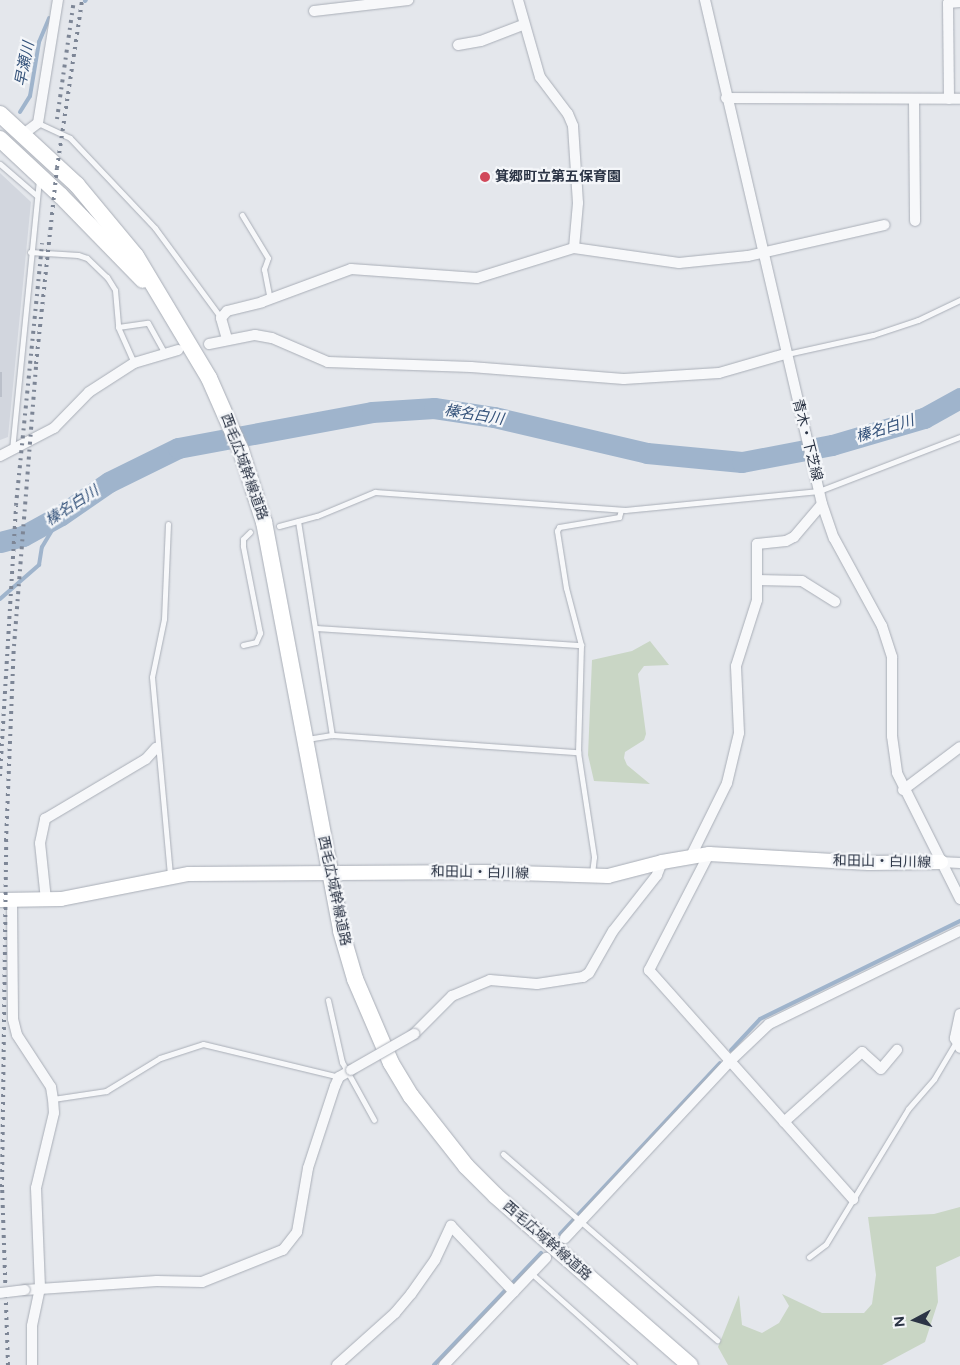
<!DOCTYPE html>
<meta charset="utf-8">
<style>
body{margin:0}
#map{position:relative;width:960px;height:1365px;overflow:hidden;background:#e4e7ec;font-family:Figtree,"Noto Sans JP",sans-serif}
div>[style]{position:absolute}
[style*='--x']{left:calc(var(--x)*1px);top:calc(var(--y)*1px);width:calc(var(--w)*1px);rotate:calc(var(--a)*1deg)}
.built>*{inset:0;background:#d2d6de}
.green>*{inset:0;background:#c9d6c5}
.stream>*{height:4px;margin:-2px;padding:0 2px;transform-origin:2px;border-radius:2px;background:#9fb4cc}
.river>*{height:21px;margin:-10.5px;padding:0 10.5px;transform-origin:10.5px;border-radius:10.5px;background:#9fb4cc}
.building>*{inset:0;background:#bbc0ca}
.roads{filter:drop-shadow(0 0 1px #a9aeb7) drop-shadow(0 0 1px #a9aeb7)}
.lane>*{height:5px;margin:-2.5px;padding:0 2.5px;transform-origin:2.5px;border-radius:2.5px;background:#f7f8fa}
.street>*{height:10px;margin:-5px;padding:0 5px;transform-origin:5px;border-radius:5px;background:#f7f8fa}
.secondary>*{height:14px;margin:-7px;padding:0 7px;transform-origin:7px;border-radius:7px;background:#fff}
.primary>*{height:16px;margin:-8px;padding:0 8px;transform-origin:8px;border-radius:8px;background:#fff}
.rail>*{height:4px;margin-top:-2px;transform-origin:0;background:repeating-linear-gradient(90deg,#7d8696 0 2.5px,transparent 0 7.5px)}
.bridges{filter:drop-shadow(0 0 1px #a9aeb7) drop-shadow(0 0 1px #a9aeb7)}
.street-bridge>*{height:10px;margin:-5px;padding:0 5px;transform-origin:5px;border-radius:5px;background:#f7f8fa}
.dots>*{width:14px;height:14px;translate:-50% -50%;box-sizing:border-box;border:2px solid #f4f6f9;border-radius:50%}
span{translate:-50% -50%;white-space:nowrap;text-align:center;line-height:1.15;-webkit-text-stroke:4.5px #f4f6f9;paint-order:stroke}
.poi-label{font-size:14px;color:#2b3445;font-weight:700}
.left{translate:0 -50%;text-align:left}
.street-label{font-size:14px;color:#2b3445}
.water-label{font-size:15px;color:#34527a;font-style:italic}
.north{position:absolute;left:890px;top:1295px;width:50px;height:50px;-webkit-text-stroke:4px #f4f6f9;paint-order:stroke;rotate:264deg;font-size:14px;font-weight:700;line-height:20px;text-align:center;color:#2b3445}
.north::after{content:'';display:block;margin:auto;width:18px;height:22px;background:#2b3445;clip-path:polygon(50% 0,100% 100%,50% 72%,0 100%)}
</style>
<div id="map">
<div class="built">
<div style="clip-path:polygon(0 173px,31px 202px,8px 437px,0 440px)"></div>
</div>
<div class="green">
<div style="clip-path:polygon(650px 641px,669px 665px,644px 666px,638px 674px,646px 734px,644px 740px,625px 752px,624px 758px,627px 765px,650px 784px,594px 781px,588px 755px,592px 660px,632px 651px)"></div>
<div style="clip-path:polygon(960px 1207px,960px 1256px,936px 1267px,938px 1302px,925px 1342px,882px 1365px,728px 1365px,718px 1347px,739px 1295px,742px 1325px,762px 1333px,779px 1323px,789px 1306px,782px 1294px,822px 1313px,864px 1313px,872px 1304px,876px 1275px,868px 1217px,934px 1214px)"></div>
</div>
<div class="stream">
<div style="--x:85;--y:1;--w:1;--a:-45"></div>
<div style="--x:20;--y:112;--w:19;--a:-58"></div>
<div style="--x:30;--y:96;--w:55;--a:-80.5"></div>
<div style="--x:39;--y:42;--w:26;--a:-67"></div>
<div style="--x:0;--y:599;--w:52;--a:-41.1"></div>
<div style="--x:39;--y:565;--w:18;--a:-81"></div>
<div style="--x:42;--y:547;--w:37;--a:-59"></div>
<div style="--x:731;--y:1050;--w:42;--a:-46.9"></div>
<div style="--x:760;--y:1019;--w:223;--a:-26.1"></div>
<div style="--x:560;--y:1234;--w:234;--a:-46.9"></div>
<div style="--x:434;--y:1365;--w:155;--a:-46.3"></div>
</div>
<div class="river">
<div style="--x:0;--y:542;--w:24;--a:-15"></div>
<div style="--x:23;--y:536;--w:43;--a:-28.9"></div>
<div style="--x:61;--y:515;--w:58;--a:-34.5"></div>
<div style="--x:109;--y:482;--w:77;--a:-26.2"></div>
<div style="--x:178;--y:448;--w:197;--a:-10.5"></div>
<div style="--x:372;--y:412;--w:62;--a:-3.7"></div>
<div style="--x:434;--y:408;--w:61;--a:8.5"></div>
<div style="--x:494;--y:417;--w:157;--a:13.2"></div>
<div style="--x:647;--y:453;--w:95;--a:5.4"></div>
<div style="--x:742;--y:462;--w:92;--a:-10.7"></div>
<div style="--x:832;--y:445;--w:96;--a:-16.4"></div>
<div style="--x:924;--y:418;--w:41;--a:-29.1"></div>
</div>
<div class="building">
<div style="clip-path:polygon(0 372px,2px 372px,2px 397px,0 397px)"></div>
</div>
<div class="roads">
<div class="lane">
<div style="--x:38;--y:123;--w:35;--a:25"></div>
<div style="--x:70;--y:138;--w:124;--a:46.6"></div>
<div style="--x:155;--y:228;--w:112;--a:53.7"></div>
<div style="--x:0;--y:164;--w:48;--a:40.7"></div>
<div style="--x:242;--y:215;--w:50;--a:58.8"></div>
<div style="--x:268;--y:258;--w:12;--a:110"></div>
<div style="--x:264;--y:269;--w:31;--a:79"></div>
<div style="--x:30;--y:252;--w:48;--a:3.6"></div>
<div style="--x:78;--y:255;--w:9;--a:18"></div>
<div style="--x:87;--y:258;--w:28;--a:44"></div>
<div style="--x:107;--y:277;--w:15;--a:58"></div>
<div style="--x:115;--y:290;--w:37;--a:85"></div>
<div style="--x:118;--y:327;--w:39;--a:66"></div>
<div style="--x:118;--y:327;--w:30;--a:-8"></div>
<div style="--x:148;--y:323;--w:33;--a:61"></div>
<div style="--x:787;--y:354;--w:88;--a:-12.5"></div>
<div style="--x:873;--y:335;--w:47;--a:-18.4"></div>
<div style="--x:918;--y:320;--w:47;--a:-25.5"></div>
<div style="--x:12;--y:450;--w:271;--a:-84.3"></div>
<div style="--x:298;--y:521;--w:217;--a:81"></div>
<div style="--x:168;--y:524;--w:95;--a:92.4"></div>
<div style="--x:164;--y:619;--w:59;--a:101.7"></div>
<div style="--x:152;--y:677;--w:200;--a:84.8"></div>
<div style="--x:279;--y:526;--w:39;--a:-15"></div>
<div style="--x:317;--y:516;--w:63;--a:-22.5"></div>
<div style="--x:375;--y:492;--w:251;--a:4.1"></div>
<div style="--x:625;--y:510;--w:195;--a:-5.6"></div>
<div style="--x:819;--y:491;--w:151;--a:-21"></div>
<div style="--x:316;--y:628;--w:266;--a:3.7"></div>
<div style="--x:581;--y:645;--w:107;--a:91.6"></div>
<div style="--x:578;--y:752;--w:106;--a:81.3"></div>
<div style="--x:594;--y:857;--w:17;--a:97"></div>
<div style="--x:243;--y:645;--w:13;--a:-13"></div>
<div style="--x:256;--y:642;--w:10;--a:-66"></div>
<div style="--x:260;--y:633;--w:89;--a:-101.1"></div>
<div style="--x:243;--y:546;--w:7;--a:-90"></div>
<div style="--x:243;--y:539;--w:10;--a:-45"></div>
<div style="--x:581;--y:645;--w:59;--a:-104.7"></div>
<div style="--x:566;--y:588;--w:58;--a:-99"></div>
<div style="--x:557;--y:531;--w:4;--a:-63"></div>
<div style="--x:559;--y:527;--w:61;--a:-9.5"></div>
<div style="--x:619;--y:517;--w:7;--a:-74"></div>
<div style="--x:307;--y:739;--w:25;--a:-9"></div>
<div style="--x:332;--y:735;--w:247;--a:4"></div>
<div style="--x:328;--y:1000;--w:64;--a:77.3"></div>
<div style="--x:342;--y:1062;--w:66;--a:61.1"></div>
<div style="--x:53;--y:1099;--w:54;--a:-8.6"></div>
<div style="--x:106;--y:1091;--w:63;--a:-31.4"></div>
<div style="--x:160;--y:1058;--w:45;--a:-18"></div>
<div style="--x:203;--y:1044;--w:140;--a:13.6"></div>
<div style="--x:503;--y:1154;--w:284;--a:41"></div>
<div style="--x:809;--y:1257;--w:21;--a:-37"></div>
<div style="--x:826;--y:1244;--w:158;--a:-58.7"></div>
<div style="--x:908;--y:1109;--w:40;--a:-49"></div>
<div style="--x:934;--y:1079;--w:43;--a:-59.3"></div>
<div style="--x:531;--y:1273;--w:138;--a:41.8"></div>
</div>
<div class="street">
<div style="--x:518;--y:0;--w:80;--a:74.1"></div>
<div style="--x:540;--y:77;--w:46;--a:52.9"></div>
<div style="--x:568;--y:114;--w:13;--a:67"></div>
<div style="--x:573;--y:126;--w:77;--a:86.3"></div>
<div style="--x:578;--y:203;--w:45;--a:95.1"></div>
<div style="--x:705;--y:0;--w:517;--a:76.93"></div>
<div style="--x:822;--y:504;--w:36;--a:71"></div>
<div style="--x:834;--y:538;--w:100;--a:61.4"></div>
<div style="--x:882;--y:626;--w:33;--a:72"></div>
<div style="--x:892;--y:657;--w:79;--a:90"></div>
<div style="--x:892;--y:736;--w:37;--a:82"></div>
<div style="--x:897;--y:773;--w:141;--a:63.4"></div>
<div style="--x:314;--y:11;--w:95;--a:-6.7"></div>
<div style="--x:458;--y:45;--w:23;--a:-10"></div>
<div style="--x:481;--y:41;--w:45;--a:-20.9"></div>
<div style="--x:726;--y:98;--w:234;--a:0.2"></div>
<div style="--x:949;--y:99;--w:96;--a:-90.6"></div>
<div style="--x:948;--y:3;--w:12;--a:-5"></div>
<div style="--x:914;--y:100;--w:121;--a:89.5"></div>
<div style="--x:22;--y:135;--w:20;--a:-37"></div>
<div style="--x:38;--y:123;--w:125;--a:-80.8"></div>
<div style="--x:227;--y:339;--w:22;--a:-106"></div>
<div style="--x:221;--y:318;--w:9;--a:-49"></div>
<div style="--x:227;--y:311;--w:36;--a:-14"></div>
<div style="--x:262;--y:302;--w:95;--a:-20.3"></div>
<div style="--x:351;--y:269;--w:126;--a:4.1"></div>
<div style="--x:477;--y:278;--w:102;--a:-17.2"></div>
<div style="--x:574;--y:248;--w:106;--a:8.1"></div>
<div style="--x:679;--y:263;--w:69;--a:-5.8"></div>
<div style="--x:748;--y:256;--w:140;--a:-12.8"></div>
<div style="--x:209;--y:344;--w:47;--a:-11.1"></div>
<div style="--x:255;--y:335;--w:17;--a:10"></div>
<div style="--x:272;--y:338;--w:61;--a:23.2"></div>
<div style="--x:328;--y:362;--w:143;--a:2"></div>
<div style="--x:471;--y:367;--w:153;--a:4.5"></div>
<div style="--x:624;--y:379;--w:95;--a:-3.6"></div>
<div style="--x:719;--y:373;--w:69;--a:-16.1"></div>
<div style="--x:0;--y:456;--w:61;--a:-27.4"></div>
<div style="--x:54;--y:428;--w:50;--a:-45.8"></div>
<div style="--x:89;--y:392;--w:54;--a:-32.8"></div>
<div style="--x:134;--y:363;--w:46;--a:-16.5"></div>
<div style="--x:757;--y:580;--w:45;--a:1.3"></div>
<div style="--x:802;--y:581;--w:39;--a:32"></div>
<div style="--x:903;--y:790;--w:71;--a:-37"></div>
<div style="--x:709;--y:854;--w:131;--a:117.3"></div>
<div style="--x:649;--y:970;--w:307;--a:48.3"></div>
<div style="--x:691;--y:856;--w:81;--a:-63.7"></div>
<div style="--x:727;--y:783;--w:51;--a:-76.5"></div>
<div style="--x:739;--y:733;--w:67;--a:-92.6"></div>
<div style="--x:736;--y:666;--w:69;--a:-72.3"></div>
<div style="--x:757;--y:600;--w:56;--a:-90"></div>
<div style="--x:757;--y:544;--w:29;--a:-6"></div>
<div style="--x:786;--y:541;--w:9;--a:-27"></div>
<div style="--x:794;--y:537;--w:43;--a:-49.7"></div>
<div style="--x:941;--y:862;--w:19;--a:3"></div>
<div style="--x:46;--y:900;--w:57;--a:-96"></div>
<div style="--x:40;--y:843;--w:25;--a:-78"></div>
<div style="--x:45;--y:819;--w:117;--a:-30.7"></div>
<div style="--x:146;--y:759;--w:15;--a:-48"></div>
<div style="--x:12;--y:901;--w:118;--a:89.5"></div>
<div style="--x:13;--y:1019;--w:16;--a:76"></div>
<div style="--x:17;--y:1035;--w:62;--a:56.8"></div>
<div style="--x:51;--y:1087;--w:12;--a:81"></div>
<div style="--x:53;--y:1099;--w:14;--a:86"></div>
<div style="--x:54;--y:1113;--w:77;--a:103.5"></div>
<div style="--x:36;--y:1188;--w:100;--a:87.7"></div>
<div style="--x:40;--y:1288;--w:39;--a:102"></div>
<div style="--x:32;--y:1326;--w:39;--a:90"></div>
<div style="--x:960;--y:1014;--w:25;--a:102"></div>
<div style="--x:955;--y:1038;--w:11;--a:63"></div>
<div style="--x:414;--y:1034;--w:54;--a:-45"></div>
<div style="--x:452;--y:996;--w:41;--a:-22.8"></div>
<div style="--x:490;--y:980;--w:47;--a:4.9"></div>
<div style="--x:537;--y:984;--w:47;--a:-8.7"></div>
<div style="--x:583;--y:977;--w:7;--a:-34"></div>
<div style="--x:589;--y:973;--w:48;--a:-60.3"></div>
<div style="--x:613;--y:931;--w:71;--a:-51.8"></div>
<div style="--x:657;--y:875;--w:14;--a:-69"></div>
<div style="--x:784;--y:1122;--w:105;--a:-41.9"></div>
<div style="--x:862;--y:1052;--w:25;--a:42"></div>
<div style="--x:881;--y:1069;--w:25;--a:-50"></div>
<div style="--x:565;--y:1238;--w:241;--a:-47"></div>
<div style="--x:729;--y:1062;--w:55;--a:-43.5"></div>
<div style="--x:769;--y:1024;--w:212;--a:-26"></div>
<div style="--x:25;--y:1290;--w:132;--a:-3.9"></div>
<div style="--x:157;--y:1281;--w:45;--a:1.3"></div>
<div style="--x:202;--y:1282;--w:87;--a:-21.6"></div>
<div style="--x:283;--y:1250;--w:23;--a:-52"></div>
<div style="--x:297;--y:1232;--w:65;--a:-80.2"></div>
<div style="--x:308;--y:1168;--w:86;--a:-71.8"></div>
<div style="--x:335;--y:1086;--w:10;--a:-66"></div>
<div style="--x:339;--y:1077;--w:14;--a:-30"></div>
<div style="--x:337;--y:1365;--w:78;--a:-41.9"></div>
<div style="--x:395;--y:1313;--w:25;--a:-50"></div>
<div style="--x:411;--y:1294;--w:42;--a:-54.8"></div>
<div style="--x:435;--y:1260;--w:38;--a:-65"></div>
<div style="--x:451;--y:1226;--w:91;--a:46.3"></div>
<div style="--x:444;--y:1365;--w:148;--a:-46.4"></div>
</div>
<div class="secondary">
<div style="--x:0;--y:900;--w:61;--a:-0.9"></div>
<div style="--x:61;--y:899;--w:130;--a:-11.1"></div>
<div style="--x:189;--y:874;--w:296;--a:-0.4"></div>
<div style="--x:485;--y:872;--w:123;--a:1.9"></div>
<div style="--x:608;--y:876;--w:56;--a:-14.5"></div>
<div style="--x:662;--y:862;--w:48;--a:-9.7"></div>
<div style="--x:709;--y:854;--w:160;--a:3.2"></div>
<div style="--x:869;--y:863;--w:72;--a:-0.8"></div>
</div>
<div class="primary">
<div style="--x:0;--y:114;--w:105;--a:42.7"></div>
<div style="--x:77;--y:185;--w:92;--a:50.3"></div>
<div style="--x:136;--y:256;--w:142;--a:59.1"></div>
<div style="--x:209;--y:378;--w:80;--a:66.3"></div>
<div style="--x:241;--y:451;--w:75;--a:72.1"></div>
<div style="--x:264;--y:522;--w:416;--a:79.3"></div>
<div style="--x:341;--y:931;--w:50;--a:73.7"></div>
<div style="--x:355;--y:979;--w:91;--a:66.8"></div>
<div style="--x:391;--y:1063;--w:39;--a:59"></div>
<div style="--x:411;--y:1096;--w:89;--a:51.8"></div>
<div style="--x:466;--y:1166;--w:42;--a:45"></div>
<div style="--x:496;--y:1196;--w:257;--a:41.1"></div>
<div style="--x:0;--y:139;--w:83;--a:43.1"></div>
<div style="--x:61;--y:196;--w:117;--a:45.7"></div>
</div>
</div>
<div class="rail">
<div style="--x:57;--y:119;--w:120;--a:-81.9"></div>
<div style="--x:0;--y:776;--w:271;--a:-86.6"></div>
<div style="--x:16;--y:505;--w:263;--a:-84.3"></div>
<div style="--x:8;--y:1365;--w:178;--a:-91.9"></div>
<div style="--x:2;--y:1187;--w:346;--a:-89.3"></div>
<div style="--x:6;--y:841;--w:195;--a:-87.7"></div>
<div style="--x:14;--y:646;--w:283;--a:-85.5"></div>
<div style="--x:36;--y:364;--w:197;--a:-83.9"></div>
<div style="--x:57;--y:168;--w:170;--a:-81.5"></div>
</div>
<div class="bridges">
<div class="street-bridge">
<div style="--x:351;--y:1070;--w:73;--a:-29.7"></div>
<div style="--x:0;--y:1293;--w:25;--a:-7"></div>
</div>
</div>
<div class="dots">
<div style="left:485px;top:177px;background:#d1495b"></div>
</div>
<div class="poi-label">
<span class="left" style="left:495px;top:177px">箕郷町立第五保育園</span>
</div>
<div class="street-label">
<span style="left:807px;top:440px;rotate:76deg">青木・下芝線</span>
<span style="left:244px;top:467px;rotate:70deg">西毛広域幹線道路</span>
<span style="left:882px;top:862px;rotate:1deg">和田山・白川線</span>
<span style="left:480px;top:873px;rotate:1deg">和田山・白川線</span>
<span style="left:334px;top:891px;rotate:78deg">西毛広域幹線道路</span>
<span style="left:547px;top:1241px;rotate:41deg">西毛広域幹線道路</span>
</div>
<div class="water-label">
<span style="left:25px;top:64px;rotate:-79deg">早瀬川</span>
<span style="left:474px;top:415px;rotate:9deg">榛名白川</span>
<span style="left:885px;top:429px;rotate:-17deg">榛名白川</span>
<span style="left:72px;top:506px;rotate:-33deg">榛名白川</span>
</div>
<div class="north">N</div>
</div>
